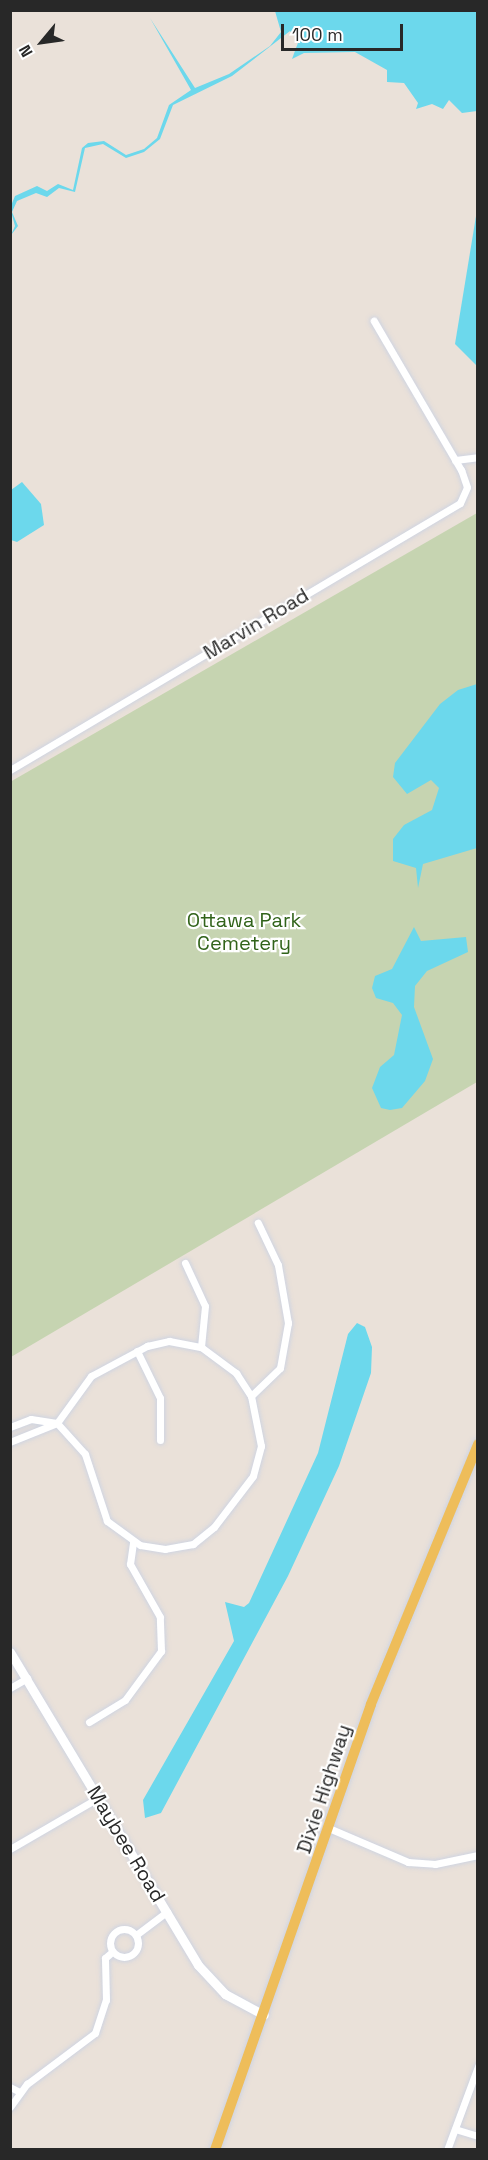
<!DOCTYPE html>
<style>
body{margin:0}
#map{position:relative;width:488px;height:2160px;overflow:hidden;background:#eae1d9;font-family:"Space Grotesk",sans-serif}
div>[style]{position:absolute}
[style*='--x']{left:calc(var(--x)*1px);top:calc(var(--y)*1px);width:calc(var(--w)*1px);rotate:calc(var(--a)*1deg)}
.cemetery>*{inset:0;background:#c6d4b1}
.water>*{inset:0;background:#6cd8ec}
.roads{filter:drop-shadow(0 0 2px #cfd4e1) drop-shadow(0 0 2px #cfd4e1)}
.street>*{height:7px;margin:-3.5px;padding:0 3.5px;transform-origin:3.5px;border-radius:3.5px;background:#fff}
.street>.ring{margin:-3.5px;padding:0;box-sizing:content-box;background:none;border:7px solid #fff;border-radius:50%}
.secondary>*{height:9px;margin:-4.5px;padding:0 4.5px;transform-origin:4.5px;border-radius:4.5px;background:#fff}
.primary>*{height:10px;margin:-5px;padding:0 5px;transform-origin:5px;border-radius:5px;background:#eebd5a}
span{translate:-50% -50%;white-space:nowrap;text-align:center;line-height:1.15;-webkit-text-stroke:4.5px #fff;paint-order:stroke}
.street-label{font-size:20px;color:#282828}
.park-label{font-size:20px;color:#31631a}
.frame{position:absolute;inset:0;border:12px solid #282828;pointer-events:none}
.north{position:absolute;left:12px;top:12px;width:60px;height:60px;-webkit-text-stroke:4px #fff;paint-order:stroke;rotate:241deg;font-size:16px;font-weight:700;line-height:24px;text-align:center;color:#282828}
.north::after{content:'';display:block;margin:auto;width:21px;height:27px;background:#282828;clip-path:polygon(50% 0,100% 100%,50% 72%,0 100%)}
.scale{position:absolute;left:281px;top:24px;width:122px;height:27px;box-sizing:border-box;border:3px solid #282828;border-top:0;padding-left:8px;font-size:18px;line-height:21px;white-space:nowrap;color:#282828;-webkit-text-stroke:4px #fff;paint-order:stroke}
</style>
<div id="map">
<div class="cemetery">
<div style="clip-path:polygon(477px 513px,477px 1082px,11px 1357px,10px 782px)"></div>
</div>
<div class="water">
<div style="clip-path:polygon(275px 11px,477px 11px,477px 111px,462px 113px,449px 100px,443px 109px,432px 104px,416px 109px,418px 103px,404px 83px,387px 82px,387px 70px,355px 52px,304px 53px,292px 59px,299px 40px,290px 31px,232px 76px,173px 105px,160px 139px,144px 152px,126px 158px,103px 144px,85px 148px,75px 192px,59px 188px,47px 197px,36px 193px,17px 201px,12px 212px,18px 226px,11px 235px,15px 226px,10px 208px,15px 196px,37px 186px,47px 191px,58px 184px,73px 190px,82px 148px,88px 143px,104px 141px,126px 155px,144px 149px,157px 138px,169px 105px,191px 90px,150px 18px,195px 88px,229px 74px,270px 46px,281px 32px)"></div>
<div style="clip-path:polygon(477px 210px,478px 366px,477px 366px,455px 344px)"></div>
<div style="clip-path:polygon(22px 482px,41px 504px,44px 525px,17px 542px,11px 540px,11px 490px)"></div>
<div style="clip-path:polygon(477px 684px,477px 848px,423px 864px,418px 888px,416px 868px,393px 861px,393px 839px,404px 825px,432px 810px,439px 788px,431px 780px,407px 794px,393px 777px,395px 763px,440px 704px,458px 690px)"></div>
<div style="clip-path:polygon(414px 927px,421px 941px,466px 937px,468px 952px,427px 971px,415px 986px,414px 1007px,433px 1059px,425px 1081px,402px 1108px,390px 1110px,381px 1108px,372px 1088px,380px 1067px,394px 1055px,402px 1015px,393px 1003px,376px 998px,372px 988px,375px 976px,392px 969px)"></div>
<div style="clip-path:polygon(357px 1323px,365px 1327px,372px 1347px,371px 1373px,339px 1466px,288px 1576px,161px 1813px,145px 1818px,143px 1800px,234px 1641px,225px 1602px,244px 1607px,249px 1603px,318px 1453px,348px 1334px)"></div>
</div>
<div class="roads">
<div class="street">
<div style="--x:455;--y:460;--w:23;--a:-7"></div>
<div style="--x:10;--y:770;--w:523;--a:-30.68"></div>
<div style="--x:460;--y:503;--w:17;--a:-66"></div>
<div style="--x:467;--y:487;--w:18;--a:-109"></div>
<div style="--x:461;--y:470;--w:173;--a:-120.3"></div>
<div style="--x:185;--y:1263;--w:47;--a:65.1"></div>
<div style="--x:205;--y:1306;--w:41;--a:95.6"></div>
<div style="--x:169;--y:1341;--w:33;--a:11"></div>
<div style="--x:201;--y:1347;--w:44;--a:36.6"></div>
<div style="--x:236;--y:1373;--w:27;--a:57"></div>
<div style="--x:251;--y:1396;--w:51;--a:78.7"></div>
<div style="--x:261;--y:1446;--w:31;--a:105"></div>
<div style="--x:253;--y:1476;--w:64;--a:127.4"></div>
<div style="--x:214;--y:1527;--w:27;--a:141"></div>
<div style="--x:193;--y:1544;--w:28;--a:170"></div>
<div style="--x:165;--y:1549;--w:25;--a:-171"></div>
<div style="--x:140;--y:1545;--w:41;--a:-144"></div>
<div style="--x:107;--y:1521;--w:71;--a:-108.2"></div>
<div style="--x:85;--y:1454;--w:42;--a:-132.1"></div>
<div style="--x:57;--y:1423;--w:58;--a:-54.1"></div>
<div style="--x:91;--y:1376;--w:64;--a:-28.2"></div>
<div style="--x:147;--y:1346;--w:23;--a:-13"></div>
<div style="--x:137;--y:1351;--w:52;--a:63.9"></div>
<div style="--x:160;--y:1398;--w:42;--a:90"></div>
<div style="--x:251;--y:1396;--w:40;--a:-44"></div>
<div style="--x:280;--y:1368;--w:46;--a:-79.9"></div>
<div style="--x:288;--y:1323;--w:59;--a:-99.8"></div>
<div style="--x:278;--y:1265;--w:47;--a:-115.5"></div>
<div style="--x:10;--y:1427;--w:22;--a:-21"></div>
<div style="--x:31;--y:1419;--w:26;--a:9"></div>
<div style="--x:57;--y:1423;--w:51;--a:158"></div>
<div style="--x:10;--y:1688;--w:20;--a:-30"></div>
<div style="--x:89;--y:1722;--w:42;--a:-31.4"></div>
<div style="--x:125;--y:1700;--w:61;--a:-53.7"></div>
<div style="--x:161;--y:1651;--w:34;--a:-92"></div>
<div style="--x:160;--y:1617;--w:61;--a:-119.5"></div>
<div style="--x:130;--y:1564;--w:22;--a:-82"></div>
<div style="--x:331;--y:1829;--w:84;--a:23.2"></div>
<div style="--x:408;--y:1862;--w:27;--a:4"></div>
<div style="--x:435;--y:1864;--w:44;--a:-11.8"></div>
<div style="--x:10;--y:1849;--w:102;--a:-30.1"></div>
<div class="ring" style="left:110px;top:1929px;width:21px;height:21px"></div>
<div style="--x:136;--y:1935;--w:39;--a:-37"></div>
<div style="--x:10;--y:2087;--w:11;--a:27"></div>
<div style="--x:10;--y:2107;--w:29;--a:-54"></div>
<div style="--x:27;--y:2084;--w:85;--a:-36.9"></div>
<div style="--x:95;--y:2033;--w:35;--a:-72"></div>
<div style="--x:106;--y:2000;--w:42;--a:-91.4"></div>
<div style="--x:105;--y:1958;--w:9;--a:-41"></div>
<div style="--x:455;--y:2129;--w:24;--a:17"></div>
<div style="--x:447;--y:2150;--w:90;--a:-69.7"></div>
</div>
<div class="secondary">
<div style="--x:10;--y:1652;--w:365;--a:59"></div>
<div style="--x:198;--y:1965;--w:40;--a:47"></div>
<div style="--x:225;--y:1994;--w:44;--a:28.3"></div>
</div>
<div class="primary">
<div style="--x:215;--y:2150;--w:472;--a:-70.7"></div>
<div style="--x:371;--y:1704;--w:281;--a:-67.6"></div>
</div>
</div>
<div class="street-label">
<span style="left:256px;top:624px;rotate:-31deg">Marvin Road</span>
<span style="left:324px;top:1789px;rotate:-72deg">Dixie Highway</span>
<span style="left:126px;top:1844px;rotate:59deg">Maybee Road</span>
</div>
<div class="park-label">
<span style="left:244px;top:932px">Ottawa Park<br>Cemetery</span>
</div>
<div class="frame"></div>
<div class="north">N</div>
<div class="scale">100 m</div>
</div>
